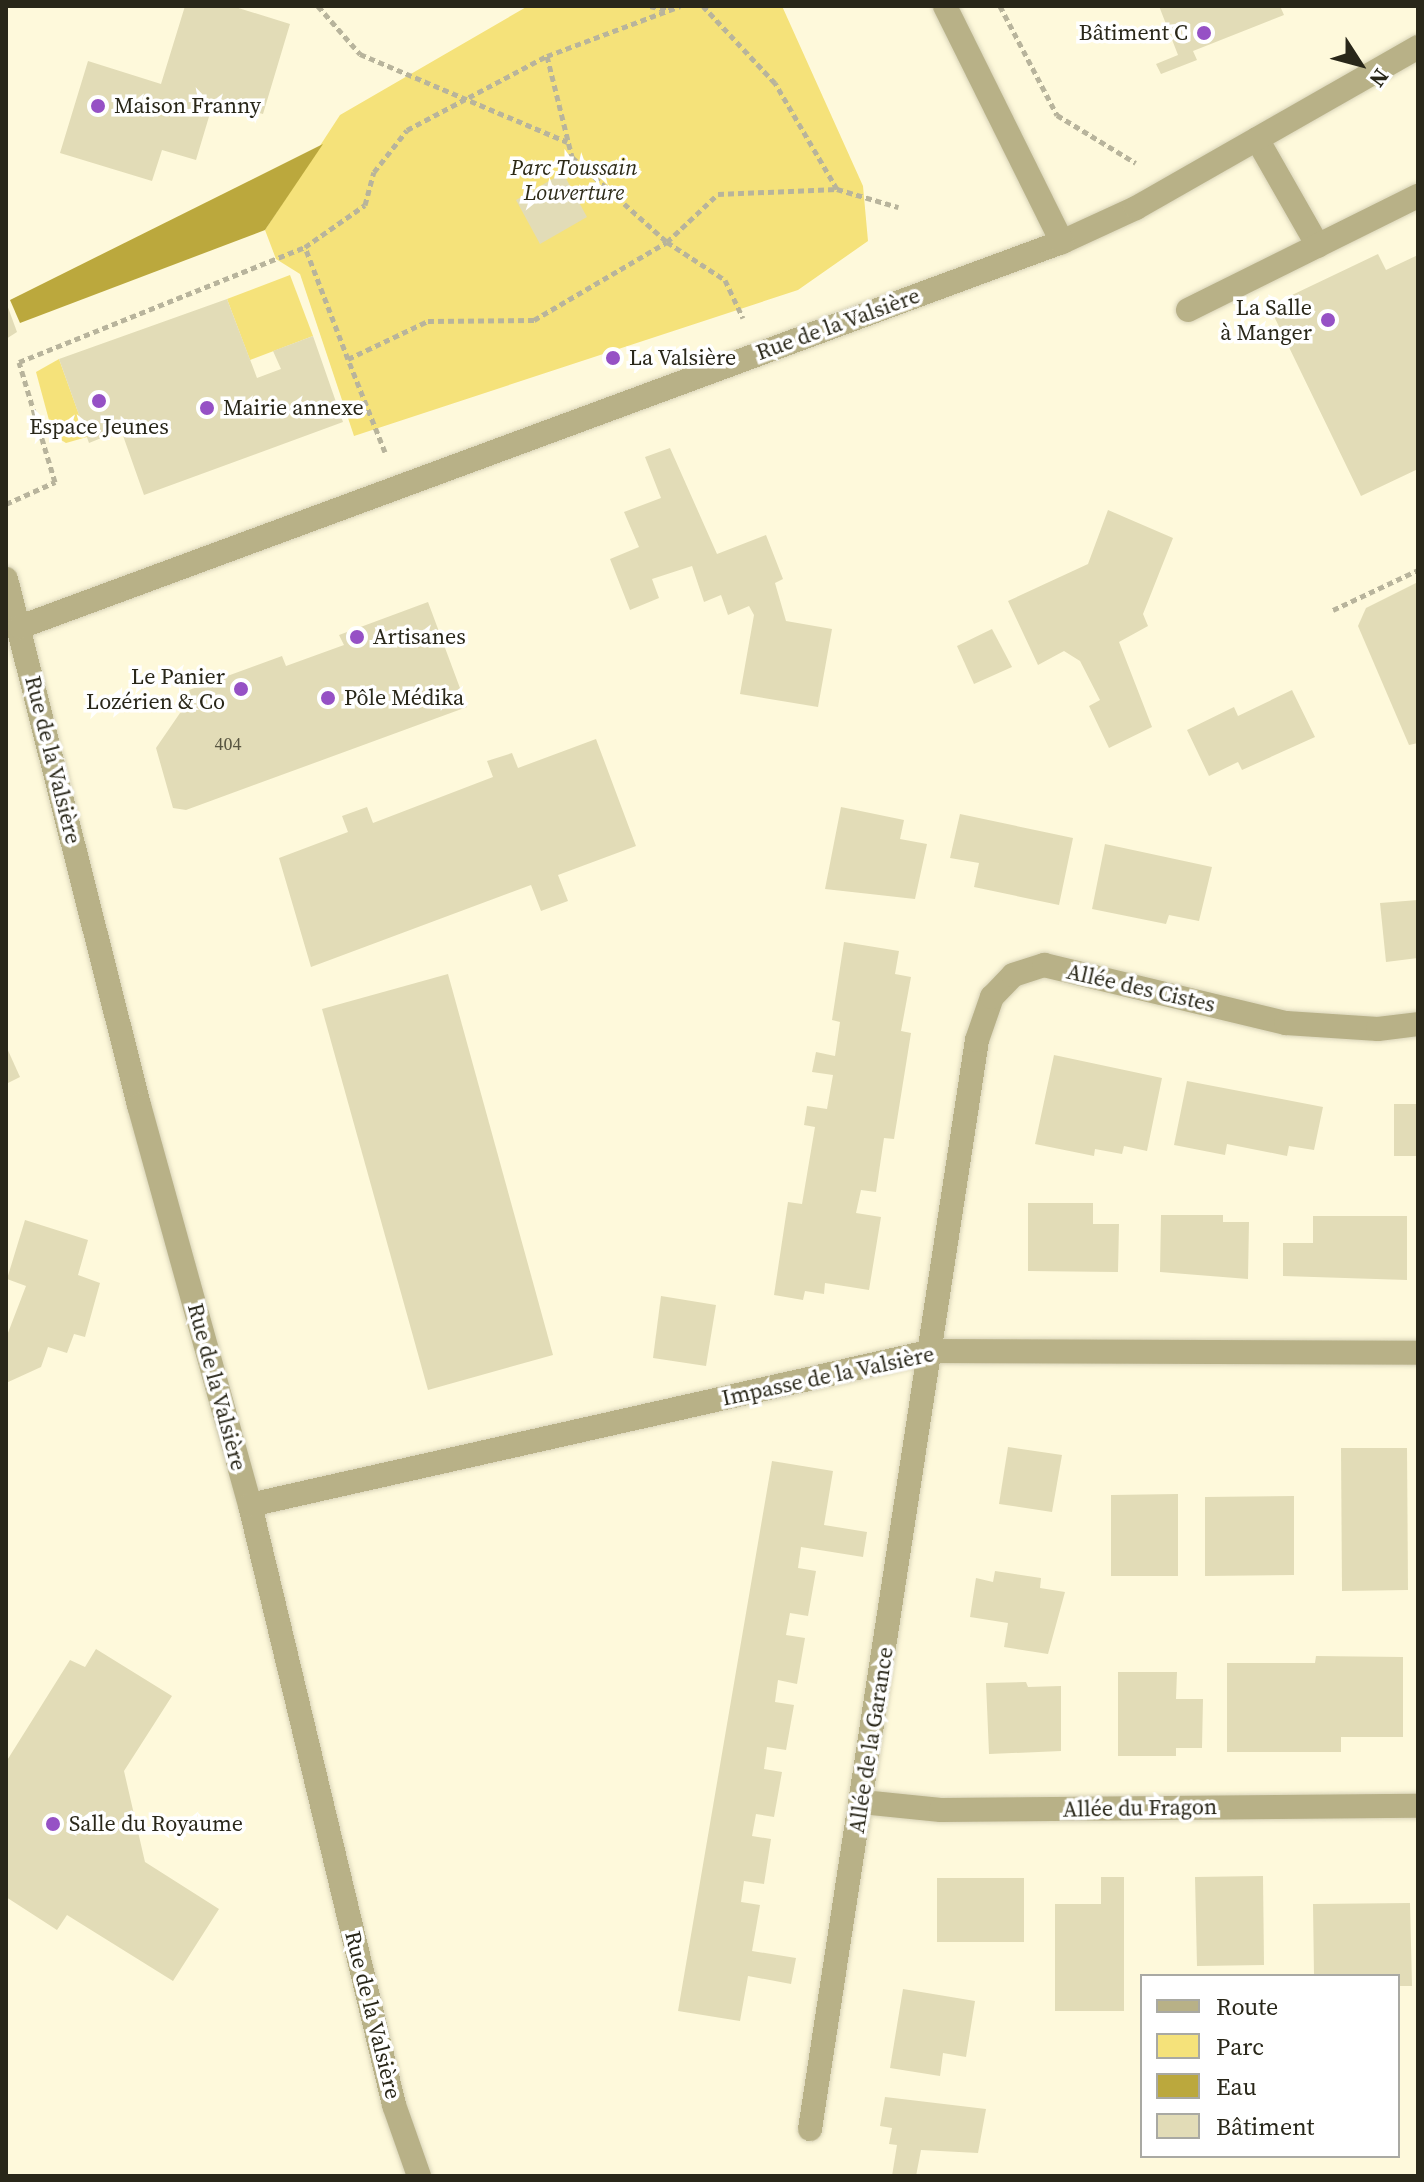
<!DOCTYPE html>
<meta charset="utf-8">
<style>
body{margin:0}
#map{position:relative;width:1424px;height:2182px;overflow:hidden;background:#fef9db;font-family:"Source Serif 4",serif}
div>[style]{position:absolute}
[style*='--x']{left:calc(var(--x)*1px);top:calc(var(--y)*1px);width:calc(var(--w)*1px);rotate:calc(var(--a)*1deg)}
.green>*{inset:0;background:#f5e27a}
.water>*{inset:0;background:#bba83d}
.building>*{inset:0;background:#e2dcb7}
.path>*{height:5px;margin-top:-2.5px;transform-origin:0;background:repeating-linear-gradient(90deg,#b8b49c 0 6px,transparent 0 10px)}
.roads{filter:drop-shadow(0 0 2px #d8d3b8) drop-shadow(0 0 2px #d8d3b8)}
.service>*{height:24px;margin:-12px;padding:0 12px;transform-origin:12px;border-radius:12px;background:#b8b187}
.minor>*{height:24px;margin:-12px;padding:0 12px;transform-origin:12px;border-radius:12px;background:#b8b187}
.dots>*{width:22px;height:22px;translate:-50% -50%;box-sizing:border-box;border:4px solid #fff;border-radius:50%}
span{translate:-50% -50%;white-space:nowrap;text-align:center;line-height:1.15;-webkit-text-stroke:7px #fff;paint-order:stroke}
.number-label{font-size:18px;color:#575440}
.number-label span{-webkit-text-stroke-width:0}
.poi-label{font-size:22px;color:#292719}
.right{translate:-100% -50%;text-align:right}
.left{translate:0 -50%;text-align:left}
.park-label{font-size:22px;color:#2d2a17;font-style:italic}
.street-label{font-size:22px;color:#292719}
.frame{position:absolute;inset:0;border:8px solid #292719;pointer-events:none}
.legend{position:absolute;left:1140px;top:1974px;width:260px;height:184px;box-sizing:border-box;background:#fff;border:2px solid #a9a9a3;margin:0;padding:10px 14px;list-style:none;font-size:24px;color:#292719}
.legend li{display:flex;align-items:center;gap:16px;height:40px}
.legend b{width:40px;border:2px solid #a9a9a3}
.north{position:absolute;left:1320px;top:24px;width:80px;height:80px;-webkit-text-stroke:6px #fff;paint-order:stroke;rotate:126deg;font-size:22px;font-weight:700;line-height:32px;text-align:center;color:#292719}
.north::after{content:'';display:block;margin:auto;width:28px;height:36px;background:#292719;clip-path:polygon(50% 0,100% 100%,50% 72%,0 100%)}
</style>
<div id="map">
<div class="green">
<div style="clip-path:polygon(528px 6px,782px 6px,863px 186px,868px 241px,798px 290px,354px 436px,300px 274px,276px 259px,265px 230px,340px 115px)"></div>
<div style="clip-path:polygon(290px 275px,313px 336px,250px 360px,227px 299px)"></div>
<div style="clip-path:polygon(59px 359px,87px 437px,66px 443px,53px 435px,36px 372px)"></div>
</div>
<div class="water">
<div style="clip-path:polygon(323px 144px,265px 230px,20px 323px,10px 300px)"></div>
</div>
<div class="building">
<div style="clip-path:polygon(185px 6px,232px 6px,290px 24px,263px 114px,214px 100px,196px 160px,162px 150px,152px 181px,60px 153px,88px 61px,161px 84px)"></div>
<div style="clip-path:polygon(1159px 6px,1280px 6px,1284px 15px,1193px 51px,1197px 60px,1161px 74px,1156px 64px,1178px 55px)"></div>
<div style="clip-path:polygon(563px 173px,587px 217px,540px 244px,516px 200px)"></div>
<div style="clip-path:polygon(1378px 254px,1386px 270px,1418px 255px,1418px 469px,1361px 496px,1269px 306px)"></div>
<div style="clip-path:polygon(227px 299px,257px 378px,281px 369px,273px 351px,313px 336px,343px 422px,144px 495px,121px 430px,89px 443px,59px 359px)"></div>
<div style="clip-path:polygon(6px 302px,17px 332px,6px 339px)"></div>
<div style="clip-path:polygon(670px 448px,717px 554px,766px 535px,783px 579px,775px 583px,786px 621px,832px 629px,818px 707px,740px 694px,754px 615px,749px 606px,728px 615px,721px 595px,704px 602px,692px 566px,652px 579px,659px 598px,630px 610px,610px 559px,639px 547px,624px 512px,661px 498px,645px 457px)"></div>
<div style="clip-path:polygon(1108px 510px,1173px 538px,1143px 614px,1148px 626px,1119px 642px,1152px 727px,1109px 748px,1089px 706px,1100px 700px,1080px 661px,1064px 651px,1038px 665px,1008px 601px,1088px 564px)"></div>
<div style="clip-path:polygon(1418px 582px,1418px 743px,1409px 745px,1358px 626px,1366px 608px)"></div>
<div style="clip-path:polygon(428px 602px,467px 707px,186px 810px,173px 808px,156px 748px,180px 713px,195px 707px,189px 690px,282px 656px,286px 666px,344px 645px,339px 635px)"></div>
<div style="clip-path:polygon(992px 629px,1012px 667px,974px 684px,957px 646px)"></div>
<div style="clip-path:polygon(1292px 690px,1315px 737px,1242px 770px,1238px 762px,1209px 776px,1187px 730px,1234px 707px,1238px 716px)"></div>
<div style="clip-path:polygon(596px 739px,636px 846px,558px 875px,568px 901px,541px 911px,531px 885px,311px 967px,279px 858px,348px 832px,342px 816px,367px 807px,373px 823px,493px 777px,487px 761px,512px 753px,518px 768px)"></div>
<div style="clip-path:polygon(841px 807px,904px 820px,900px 839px,927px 844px,915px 899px,825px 889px)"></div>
<div style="clip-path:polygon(960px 814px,1073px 838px,1059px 905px,974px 887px,979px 863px,950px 858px)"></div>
<div style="clip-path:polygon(1105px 844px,1212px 867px,1199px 921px,1169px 915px,1166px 924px,1092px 909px)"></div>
<div style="clip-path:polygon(1418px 900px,1418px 958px,1386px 962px,1380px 903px)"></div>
<div style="clip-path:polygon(844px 942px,899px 951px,895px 974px,911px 977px,901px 1031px,911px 1033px,894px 1139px,884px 1138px,876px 1192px,861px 1190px,856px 1213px,881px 1217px,869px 1290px,825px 1283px,824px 1294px,805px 1291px,803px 1300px,774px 1295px,788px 1202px,802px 1204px,815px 1127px,804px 1125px,807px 1106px,827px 1109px,833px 1075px,812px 1072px,816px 1052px,835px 1056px,840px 1022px,832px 1020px)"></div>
<div style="clip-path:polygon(448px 974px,553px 1355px,428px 1390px,322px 1009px)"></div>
<div style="clip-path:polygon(6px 1046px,20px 1077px,6px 1084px)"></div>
<div style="clip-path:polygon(1054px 1055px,1162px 1078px,1147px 1151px,1124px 1146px,1122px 1154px,1095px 1149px,1094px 1156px,1035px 1144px)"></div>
<div style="clip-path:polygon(1187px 1081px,1323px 1107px,1314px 1150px,1289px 1146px,1287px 1156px,1227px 1144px,1225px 1155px,1174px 1145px)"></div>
<div style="clip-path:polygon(1394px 1104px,1418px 1104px,1418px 1156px,1394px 1156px)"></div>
<div style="clip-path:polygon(1028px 1203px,1093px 1203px,1093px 1224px,1119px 1224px,1118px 1272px,1028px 1271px)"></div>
<div style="clip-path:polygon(1161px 1215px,1223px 1215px,1223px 1222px,1249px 1222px,1248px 1279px,1160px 1272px)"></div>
<div style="clip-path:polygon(1313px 1216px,1407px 1216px,1407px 1280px,1283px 1276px,1283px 1243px,1313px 1243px)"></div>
<div style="clip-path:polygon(25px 1220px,88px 1240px,78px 1275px,100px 1283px,85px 1337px,74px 1334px,67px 1353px,48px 1347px,41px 1367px,6px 1383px,6px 1338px,26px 1286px,7px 1279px)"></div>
<div style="clip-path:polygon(661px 1296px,716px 1305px,706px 1366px,653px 1358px)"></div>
<div style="clip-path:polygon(1008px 1447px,1062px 1455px,1052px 1512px,999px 1504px)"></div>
<div style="clip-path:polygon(1341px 1448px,1407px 1448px,1408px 1590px,1342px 1591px)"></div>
<div style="clip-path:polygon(772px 1461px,833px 1471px,824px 1525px,867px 1532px,863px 1557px,801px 1547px,798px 1568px,816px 1571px,808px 1616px,790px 1613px,786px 1635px,805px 1638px,797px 1684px,778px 1680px,775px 1702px,794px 1705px,786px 1750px,767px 1747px,764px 1769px,782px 1772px,774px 1817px,756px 1814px,752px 1836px,771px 1839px,764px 1884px,744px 1881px,741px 1902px,760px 1905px,752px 1951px,796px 1958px,791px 1984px,748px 1976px,740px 2021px,678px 2011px)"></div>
<div style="clip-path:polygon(1178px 1494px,1178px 1576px,1111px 1576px,1111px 1495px)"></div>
<div style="clip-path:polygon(1294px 1496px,1294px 1575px,1205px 1576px,1205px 1497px)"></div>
<div style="clip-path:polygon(995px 1571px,1041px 1578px,1040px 1588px,1065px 1592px,1048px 1654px,1004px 1647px,1008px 1623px,970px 1617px,976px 1578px,993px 1582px)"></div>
<div style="clip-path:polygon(96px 1649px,172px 1696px,124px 1771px,145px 1862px,219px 1909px,173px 1981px,67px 1915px,57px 1930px,6px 1897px,6px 1762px,70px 1660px,85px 1667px)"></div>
<div style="clip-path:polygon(1316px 1656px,1403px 1657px,1403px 1737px,1341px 1737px,1341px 1752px,1227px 1752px,1227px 1663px,1315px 1663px)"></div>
<div style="clip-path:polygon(1118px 1672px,1177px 1672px,1176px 1699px,1203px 1699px,1202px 1748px,1176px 1748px,1176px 1756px,1118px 1756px)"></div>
<div style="clip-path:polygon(1026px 1682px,1028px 1687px,1061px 1686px,1061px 1751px,989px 1754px,986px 1683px)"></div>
<div style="clip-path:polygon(1263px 1876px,1264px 1965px,1197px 1966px,1195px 1877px)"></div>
<div style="clip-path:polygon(1101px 1877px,1124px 1877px,1124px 2011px,1055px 2011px,1055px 1904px,1101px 1904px)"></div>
<div style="clip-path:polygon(937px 1878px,1024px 1878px,1024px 1942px,937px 1942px)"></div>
<div style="clip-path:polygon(1410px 1903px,1412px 1986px,1398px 1986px,1398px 1976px,1314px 1976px,1313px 1904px)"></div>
<div style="clip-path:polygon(903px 1989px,975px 2001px,966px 2057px,943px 2053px,940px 2076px,890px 2068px)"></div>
<div style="clip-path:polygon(885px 2097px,986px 2109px,978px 2153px,921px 2150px,916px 2176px,892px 2176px,897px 2145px,889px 2144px,892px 2128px,880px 2126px)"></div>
</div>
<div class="path">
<div style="--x:318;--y:6;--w:64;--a:48.8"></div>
<div style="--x:360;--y:54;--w:225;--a:23"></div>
<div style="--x:650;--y:6;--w:18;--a:13"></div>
<div style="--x:1000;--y:6;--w:123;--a:62.4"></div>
<div style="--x:1057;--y:115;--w:92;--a:31.3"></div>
<div style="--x:547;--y:56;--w:104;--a:76.1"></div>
<div style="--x:572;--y:157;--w:127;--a:41.8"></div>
<div style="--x:667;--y:242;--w:69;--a:33.2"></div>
<div style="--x:725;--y:280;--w:42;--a:64.7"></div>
<div style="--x:837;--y:189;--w:64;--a:16.4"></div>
<div style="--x:348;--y:359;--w:120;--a:-111"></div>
<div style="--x:305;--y:247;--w:73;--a:-35"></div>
<div style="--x:365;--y:205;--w:34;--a:-75"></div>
<div style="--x:374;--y:172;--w:53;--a:-51.8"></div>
<div style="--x:407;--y:130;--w:158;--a:-27.9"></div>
<div style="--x:547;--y:56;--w:142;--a:-20.6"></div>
<div style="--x:385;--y:452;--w:100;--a:-111.7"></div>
<div style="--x:348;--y:359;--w:89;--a:-25.4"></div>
<div style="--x:428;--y:321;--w:106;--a:-0.5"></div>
<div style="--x:534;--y:320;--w:154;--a:-30.4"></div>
<div style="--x:667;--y:242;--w:70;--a:-43.3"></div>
<div style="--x:718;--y:194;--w:119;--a:-2.4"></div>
<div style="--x:837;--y:189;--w:123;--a:-120.3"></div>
<div style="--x:775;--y:83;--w:105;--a:-133.1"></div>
<div style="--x:6;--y:504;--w:54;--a:-24.2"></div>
<div style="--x:55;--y:482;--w:125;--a:-106.7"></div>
<div style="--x:19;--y:362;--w:308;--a:-21.9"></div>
<div style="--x:1333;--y:610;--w:94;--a:-25.2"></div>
</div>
<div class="roads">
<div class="service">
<div style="--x:1257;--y:139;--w:123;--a:60.3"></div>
<div style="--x:1188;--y:310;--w:257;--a:-26.4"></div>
</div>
<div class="minor">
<div style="--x:1062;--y:242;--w:81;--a:-24.7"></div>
<div style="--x:1136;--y:208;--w:325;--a:-29.7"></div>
<div style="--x:6;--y:579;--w:543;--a:75.81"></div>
<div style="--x:139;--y:1105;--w:415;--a:74.5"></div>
<div style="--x:250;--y:1505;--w:617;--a:76.5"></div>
<div style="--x:394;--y:2105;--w:75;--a:70.6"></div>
<div style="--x:20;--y:627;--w:1111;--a:-20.28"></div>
<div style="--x:1062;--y:242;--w:263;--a:-116.4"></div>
<div style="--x:250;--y:1505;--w:700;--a:-12.71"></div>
<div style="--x:933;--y:1351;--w:485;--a:0.2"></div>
<div style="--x:862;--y:1802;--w:79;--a:5.8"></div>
<div style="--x:941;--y:1810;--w:477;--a:-0.5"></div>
<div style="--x:810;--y:2129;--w:1102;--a:-81.28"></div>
<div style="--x:977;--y:1040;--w:46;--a:-70.8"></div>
<div style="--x:992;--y:997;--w:30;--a:-46"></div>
<div style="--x:1013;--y:975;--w:33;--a:-18"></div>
<div style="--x:1044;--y:965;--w:249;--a:13.5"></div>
<div style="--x:1286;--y:1023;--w:92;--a:3.7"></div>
<div style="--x:1378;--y:1029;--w:40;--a:-7.1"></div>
</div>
</div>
<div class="dots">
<div style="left:1204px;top:33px;background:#9651c5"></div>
<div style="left:98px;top:106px;background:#9651c5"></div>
<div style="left:1328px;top:320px;background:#9651c5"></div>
<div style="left:613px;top:358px;background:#9651c5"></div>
<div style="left:99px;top:401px;background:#9651c5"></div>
<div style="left:207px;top:408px;background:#9651c5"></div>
<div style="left:357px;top:637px;background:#9651c5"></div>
<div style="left:241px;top:689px;background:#9651c5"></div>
<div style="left:328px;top:698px;background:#9651c5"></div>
<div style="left:53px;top:1824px;background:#9651c5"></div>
</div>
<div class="number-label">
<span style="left:228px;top:744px">404</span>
</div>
<div class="poi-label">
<span class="right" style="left:1188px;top:33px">Bâtiment C</span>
<span class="left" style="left:114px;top:106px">Maison Franny</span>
<span class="right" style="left:1312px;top:320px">La Salle<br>à Manger</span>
<span class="left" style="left:629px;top:358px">La Valsière</span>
<span class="left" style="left:223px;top:408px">Mairie annexe</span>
<span style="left:99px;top:427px">Espace Jeunes</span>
<span class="left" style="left:373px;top:637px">Artisanes</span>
<span class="right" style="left:225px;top:689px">Le Panier<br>Lozérien &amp; Co</span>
<span class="left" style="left:344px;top:698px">Pôle Médika</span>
<span class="left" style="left:69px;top:1824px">Salle du Royaume</span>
</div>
<div class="park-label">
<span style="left:574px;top:180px">Parc Toussain<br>Louverture</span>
</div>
<div class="street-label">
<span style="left:838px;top:324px;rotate:-20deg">Rue de la Valsière</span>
<span style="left:53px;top:760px;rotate:76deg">Rue de la Valsière</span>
<span style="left:1141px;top:988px;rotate:13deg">Allée des Cistes</span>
<span style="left:828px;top:1376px;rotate:-12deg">Impasse de la Valsière</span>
<span style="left:217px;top:1387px;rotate:75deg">Rue de la Valsière</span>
<span style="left:871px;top:1740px;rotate:-81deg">Allée de la Garance</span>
<span style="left:1140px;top:1808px;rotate:-1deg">Allée du Fragon</span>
<span style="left:373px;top:2015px;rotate:76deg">Rue de la Valsière</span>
</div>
<div class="frame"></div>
<ul class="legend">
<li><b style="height:10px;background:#b8b187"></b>Route</li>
<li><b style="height:22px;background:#f5e27a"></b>Parc</li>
<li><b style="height:22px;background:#bba83d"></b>Eau</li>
<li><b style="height:22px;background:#e2dcb7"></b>Bâtiment</li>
</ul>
<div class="north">N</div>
</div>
